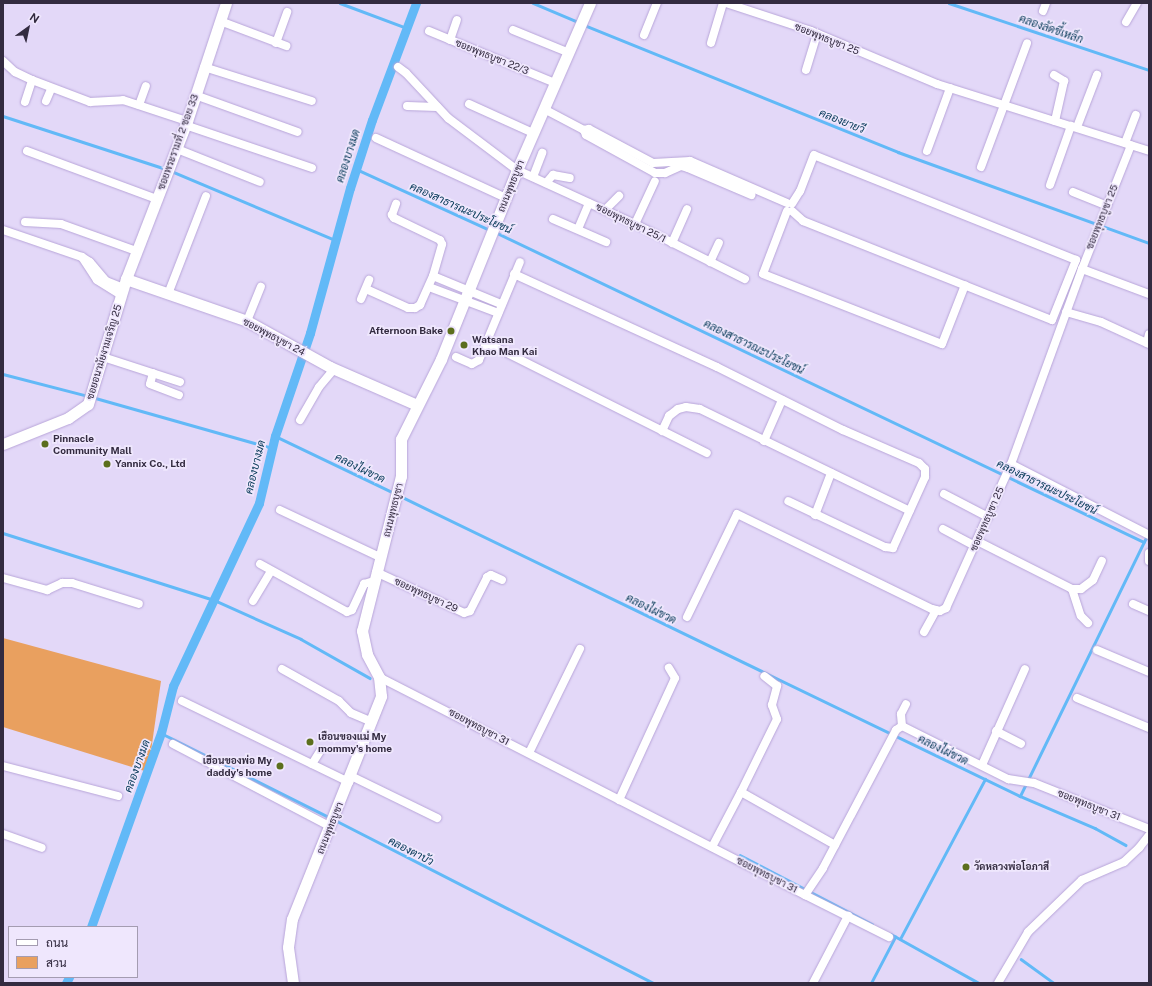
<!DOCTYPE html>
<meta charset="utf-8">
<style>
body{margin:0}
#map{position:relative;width:1152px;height:986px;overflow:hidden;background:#e3d8f8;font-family:"Public Sans",Sarabun,sans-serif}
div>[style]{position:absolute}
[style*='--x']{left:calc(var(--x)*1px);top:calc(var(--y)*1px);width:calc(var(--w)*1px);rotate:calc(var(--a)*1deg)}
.green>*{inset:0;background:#e9a05f}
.stream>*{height:2.5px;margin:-1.25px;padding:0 1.25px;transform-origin:1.25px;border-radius:1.25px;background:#62b9f7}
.canal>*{height:9px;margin:-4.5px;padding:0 4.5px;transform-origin:4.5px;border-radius:4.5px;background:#62b9f7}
.roads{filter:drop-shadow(0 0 1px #b8a5d9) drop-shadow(0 0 1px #b8a5d9)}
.street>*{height:8px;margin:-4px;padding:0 4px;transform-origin:4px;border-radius:4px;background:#fff}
.secondary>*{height:11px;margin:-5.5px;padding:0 5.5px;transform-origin:5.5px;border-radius:5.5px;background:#fff}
.dots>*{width:11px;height:11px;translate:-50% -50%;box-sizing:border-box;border:2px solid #efe7fd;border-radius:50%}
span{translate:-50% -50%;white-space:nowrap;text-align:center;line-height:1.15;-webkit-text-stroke:3.5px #efe7fd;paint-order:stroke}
.street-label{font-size:10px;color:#332b40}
.poi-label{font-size:10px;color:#332b40;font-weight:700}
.right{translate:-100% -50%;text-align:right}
.left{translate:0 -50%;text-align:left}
.water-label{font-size:11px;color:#053857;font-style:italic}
.frame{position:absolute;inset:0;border:4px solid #332b40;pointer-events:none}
.legend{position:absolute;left:8px;top:926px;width:130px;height:52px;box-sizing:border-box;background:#efe7fd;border:1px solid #a49cb1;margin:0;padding:5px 7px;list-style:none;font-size:12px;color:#332b40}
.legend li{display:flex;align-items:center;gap:8px;height:20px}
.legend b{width:20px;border:1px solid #a49cb1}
.north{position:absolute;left:8px;top:8px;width:40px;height:40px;-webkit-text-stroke:3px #efe7fd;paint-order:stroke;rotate:33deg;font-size:11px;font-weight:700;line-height:16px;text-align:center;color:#332b40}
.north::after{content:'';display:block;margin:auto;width:14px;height:18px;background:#332b40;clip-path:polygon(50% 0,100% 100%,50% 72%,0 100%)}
</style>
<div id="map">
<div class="green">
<div style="clip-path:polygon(3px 638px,161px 681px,148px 772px,3px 727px)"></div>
</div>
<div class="stream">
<div style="--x:340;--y:3;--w:72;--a:20.5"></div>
<div style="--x:533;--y:3;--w:49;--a:22.9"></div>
<div style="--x:949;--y:3;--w:211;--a:18.5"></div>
<div style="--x:584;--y:25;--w:339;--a:22"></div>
<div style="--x:898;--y:152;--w:267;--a:19.9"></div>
<div style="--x:3;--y:116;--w:171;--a:18"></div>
<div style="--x:356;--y:169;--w:147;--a:24.5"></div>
<div style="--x:171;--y:171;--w:178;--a:22.8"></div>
<div style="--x:495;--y:232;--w:719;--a:25.53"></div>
<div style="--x:3;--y:374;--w:88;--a:14.5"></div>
<div style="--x:92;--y:397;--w:187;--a:15.8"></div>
<div style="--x:275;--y:436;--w:132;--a:25.6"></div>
<div style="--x:400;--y:496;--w:689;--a:25.82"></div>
<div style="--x:1020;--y:796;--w:82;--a:23.1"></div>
<div style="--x:1095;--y:828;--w:35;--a:29"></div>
<div style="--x:3;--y:533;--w:221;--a:17.6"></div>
<div style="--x:214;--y:600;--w:95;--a:24.1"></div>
<div style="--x:301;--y:639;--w:79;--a:29.5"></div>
<div style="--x:161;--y:733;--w:188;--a:26.6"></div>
<div style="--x:1020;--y:796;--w:289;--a:-64"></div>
<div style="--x:335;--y:820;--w:357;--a:27.1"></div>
<div style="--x:740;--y:855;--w:149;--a:27.6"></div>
<div style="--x:891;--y:934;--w:101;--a:29.1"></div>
<div style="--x:900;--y:939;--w:181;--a:-62"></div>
<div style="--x:1021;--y:959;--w:41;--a:36"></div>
<div style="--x:871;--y:983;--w:52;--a:-62.4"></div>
</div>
<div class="canal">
<div style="--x:91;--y:927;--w:206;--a:-70.2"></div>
<div style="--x:161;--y:733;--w:49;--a:-75.7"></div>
<div style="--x:173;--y:686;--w:202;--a:-64.8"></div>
<div style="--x:259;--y:503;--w:69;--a:-76.6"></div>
<div style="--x:275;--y:436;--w:109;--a:-71.2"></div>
<div style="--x:310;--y:333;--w:150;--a:-74.6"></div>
<div style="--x:350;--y:188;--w:71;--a:-72.1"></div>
<div style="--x:372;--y:120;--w:125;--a:-69.4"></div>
<div style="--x:66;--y:983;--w:7;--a:-63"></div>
</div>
<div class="roads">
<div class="street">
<div style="--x:726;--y:3;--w:89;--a:18.2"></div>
<div style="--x:811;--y:31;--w:137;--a:22.8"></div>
<div style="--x:937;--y:84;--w:222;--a:17.5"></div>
<div style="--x:1043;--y:11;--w:9;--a:-69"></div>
<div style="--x:220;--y:21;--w:71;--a:20.7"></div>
<div style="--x:1126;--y:22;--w:22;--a:-60"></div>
<div style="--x:513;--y:30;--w:58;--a:22.2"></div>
<div style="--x:429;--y:31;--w:136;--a:22.4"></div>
<div style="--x:644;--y:35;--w:35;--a:-68"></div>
<div style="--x:450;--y:40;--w:21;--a:-71"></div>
<div style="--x:276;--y:43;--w:33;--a:-70"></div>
<div style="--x:711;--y:43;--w:42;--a:-73.3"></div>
<div style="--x:3;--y:61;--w:16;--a:43"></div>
<div style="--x:15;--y:72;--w:19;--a:25"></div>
<div style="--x:32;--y:80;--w:62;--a:20.8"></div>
<div style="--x:90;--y:102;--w:33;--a:-3"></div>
<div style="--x:123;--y:100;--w:67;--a:18.2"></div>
<div style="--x:204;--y:67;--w:113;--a:17.5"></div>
<div style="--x:398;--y:67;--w:10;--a:37"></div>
<div style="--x:406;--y:73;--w:62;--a:47"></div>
<div style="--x:448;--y:118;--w:86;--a:37"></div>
<div style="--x:517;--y:170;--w:130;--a:24.6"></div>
<div style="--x:635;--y:224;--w:123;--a:26.6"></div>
<div style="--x:806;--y:70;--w:38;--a:-73"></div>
<div style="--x:1054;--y:75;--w:12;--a:31"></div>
<div style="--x:1064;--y:81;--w:41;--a:102.7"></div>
<div style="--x:195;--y:95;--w:109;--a:19.8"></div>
<div style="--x:46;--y:101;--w:13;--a:-67"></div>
<div style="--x:25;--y:102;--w:23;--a:-72"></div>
<div style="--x:469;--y:104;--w:70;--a:24.4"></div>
<div style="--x:139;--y:105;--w:20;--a:-70"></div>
<div style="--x:407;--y:106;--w:30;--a:2"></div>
<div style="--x:544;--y:109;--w:45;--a:27.7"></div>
<div style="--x:584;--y:130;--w:5;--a:-11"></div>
<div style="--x:589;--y:129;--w:72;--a:28"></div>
<div style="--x:653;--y:163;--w:37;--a:-3"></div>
<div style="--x:690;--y:161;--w:106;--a:23.4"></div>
<div style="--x:185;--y:125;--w:134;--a:18.7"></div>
<div style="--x:1077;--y:127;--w:56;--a:-69"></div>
<div style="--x:584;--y:130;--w:5;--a:68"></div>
<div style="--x:586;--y:135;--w:79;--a:28.8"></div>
<div style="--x:655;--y:173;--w:10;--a:0"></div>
<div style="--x:665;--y:173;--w:17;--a:-24"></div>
<div style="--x:681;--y:166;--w:7;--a:16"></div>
<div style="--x:688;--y:168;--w:69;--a:23.2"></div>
<div style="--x:376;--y:138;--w:143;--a:24.8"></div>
<div style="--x:1125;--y:143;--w:30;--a:-69"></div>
<div style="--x:177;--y:149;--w:89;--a:21.7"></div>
<div style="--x:27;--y:151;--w:139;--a:20.3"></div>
<div style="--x:927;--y:151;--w:67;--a:-69.9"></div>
<div style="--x:981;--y:167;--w:132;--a:-69.6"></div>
<div style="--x:533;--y:177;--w:26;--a:-69"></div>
<div style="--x:546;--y:183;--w:11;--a:-49"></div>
<div style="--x:553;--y:175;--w:17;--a:10"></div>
<div style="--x:1050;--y:185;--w:63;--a:-70.4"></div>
<div style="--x:1073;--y:192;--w:37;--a:22"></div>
<div style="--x:605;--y:210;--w:20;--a:-45"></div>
<div style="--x:787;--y:211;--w:67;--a:110.9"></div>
<div style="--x:763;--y:274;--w:192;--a:21.4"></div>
<div style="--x:942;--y:344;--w:63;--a:-68.7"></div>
<div style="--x:792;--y:211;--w:15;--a:42"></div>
<div style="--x:803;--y:221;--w:268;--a:21.7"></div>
<div style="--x:1052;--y:320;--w:65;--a:-68.2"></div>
<div style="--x:1076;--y:260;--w:282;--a:-158.2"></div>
<div style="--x:814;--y:155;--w:39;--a:111"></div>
<div style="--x:800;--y:191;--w:15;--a:122"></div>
<div style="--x:553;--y:219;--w:58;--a:23.5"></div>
<div style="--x:25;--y:222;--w:36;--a:3"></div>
<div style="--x:61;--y:224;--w:80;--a:19.8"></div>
<div style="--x:635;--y:224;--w:47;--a:-65.1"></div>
<div style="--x:578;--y:229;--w:28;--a:-67"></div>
<div style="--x:3;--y:230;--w:83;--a:18.9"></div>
<div style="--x:82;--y:257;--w:9;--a:32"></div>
<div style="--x:90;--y:262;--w:25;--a:50"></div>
<div style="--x:106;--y:281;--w:18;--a:22"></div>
<div style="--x:672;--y:243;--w:37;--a:-66"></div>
<div style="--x:82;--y:257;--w:27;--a:57"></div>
<div style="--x:97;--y:280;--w:28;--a:32"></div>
<div style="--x:710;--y:262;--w:21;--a:-65"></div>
<div style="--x:1082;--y:269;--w:72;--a:20.5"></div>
<div style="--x:514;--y:274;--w:223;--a:24.6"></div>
<div style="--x:717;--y:367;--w:141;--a:26.6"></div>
<div style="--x:843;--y:430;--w:83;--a:23.5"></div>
<div style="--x:919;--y:463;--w:8;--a:45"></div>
<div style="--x:925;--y:469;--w:8;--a:90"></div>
<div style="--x:925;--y:477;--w:78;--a:114.3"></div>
<div style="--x:893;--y:548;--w:8;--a:-173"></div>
<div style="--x:885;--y:547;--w:107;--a:-154.6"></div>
<div style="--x:433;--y:276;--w:74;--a:22.4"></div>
<div style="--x:429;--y:287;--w:74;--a:20.6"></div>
<div style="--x:366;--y:289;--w:46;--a:24.3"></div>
<div style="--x:408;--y:308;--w:7;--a:0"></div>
<div style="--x:415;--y:308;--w:6;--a:-31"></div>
<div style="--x:420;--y:305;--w:32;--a:-66"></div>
<div style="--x:433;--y:276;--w:33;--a:-74"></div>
<div style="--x:442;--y:244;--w:4;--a:-117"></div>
<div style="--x:440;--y:240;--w:51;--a:-154.4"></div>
<div style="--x:394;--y:218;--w:4;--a:-124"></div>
<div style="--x:392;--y:215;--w:12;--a:-70"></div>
<div style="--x:168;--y:294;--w:105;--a:-68.8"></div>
<div style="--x:361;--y:299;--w:21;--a:-67"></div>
<div style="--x:1066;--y:312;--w:36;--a:16"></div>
<div style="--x:1101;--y:322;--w:53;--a:24.6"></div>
<div style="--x:247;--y:321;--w:37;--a:-68"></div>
<div style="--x:485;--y:342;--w:248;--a:26.6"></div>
<div style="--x:1147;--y:343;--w:9;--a:-77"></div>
<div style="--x:103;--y:357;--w:81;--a:18"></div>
<div style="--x:456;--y:357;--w:17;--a:24"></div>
<div style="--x:472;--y:364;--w:8;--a:-30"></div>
<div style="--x:479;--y:360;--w:106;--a:-67.3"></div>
<div style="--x:153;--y:373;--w:11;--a:105"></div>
<div style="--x:150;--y:384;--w:31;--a:21"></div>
<div style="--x:300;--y:420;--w:38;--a:-60"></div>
<div style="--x:319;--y:387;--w:23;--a:-50"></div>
<div style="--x:662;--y:431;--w:17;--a:-65"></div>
<div style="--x:669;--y:416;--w:11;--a:-38"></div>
<div style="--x:678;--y:409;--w:8;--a:-14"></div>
<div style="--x:686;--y:407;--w:14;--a:8"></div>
<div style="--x:700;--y:409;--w:233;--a:25.9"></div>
<div style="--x:764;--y:441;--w:45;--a:-66.3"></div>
<div style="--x:1011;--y:464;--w:155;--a:27.2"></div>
<div style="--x:944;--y:494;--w:50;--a:27.6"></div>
<div style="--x:280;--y:510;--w:110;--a:25.2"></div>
<div style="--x:815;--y:515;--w:45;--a:-69.1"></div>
<div style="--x:943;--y:529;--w:36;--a:28"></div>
<div style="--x:977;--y:541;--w:106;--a:26.8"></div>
<div style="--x:1072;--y:589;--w:28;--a:72"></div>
<div style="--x:1081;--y:616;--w:10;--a:45"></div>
<div style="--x:1149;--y:553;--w:8;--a:90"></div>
<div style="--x:260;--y:564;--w:99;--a:28.9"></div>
<div style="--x:347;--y:612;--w:5;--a:-22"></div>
<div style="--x:352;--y:610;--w:29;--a:-65"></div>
<div style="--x:364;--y:584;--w:10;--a:-17"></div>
<div style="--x:376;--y:572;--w:97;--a:25"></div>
<div style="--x:464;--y:613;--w:6;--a:-18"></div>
<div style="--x:470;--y:611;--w:38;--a:-63"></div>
<div style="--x:487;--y:577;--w:4;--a:-27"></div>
<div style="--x:491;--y:575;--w:12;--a:24"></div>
<div style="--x:3;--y:578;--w:46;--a:15.3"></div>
<div style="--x:47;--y:590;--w:17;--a:-25"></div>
<div style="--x:62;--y:583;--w:10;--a:0"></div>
<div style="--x:72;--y:583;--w:70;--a:17.4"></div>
<div style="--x:1072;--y:589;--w:9;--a:0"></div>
<div style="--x:1081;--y:589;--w:15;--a:-37"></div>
<div style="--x:1093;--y:580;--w:21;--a:-65"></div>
<div style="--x:253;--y:601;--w:35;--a:-59"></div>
<div style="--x:1133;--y:604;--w:17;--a:24"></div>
<div style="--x:687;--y:617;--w:114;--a:-64.1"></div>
<div style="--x:737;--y:514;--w:217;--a:26"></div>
<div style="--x:932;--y:609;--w:8;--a:14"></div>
<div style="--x:940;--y:611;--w:7;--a:-27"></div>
<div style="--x:946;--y:608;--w:158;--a:-65.7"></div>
<div style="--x:1011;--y:464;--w:208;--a:-70"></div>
<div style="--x:1082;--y:269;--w:133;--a:-68.4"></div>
<div style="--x:924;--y:632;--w:25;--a:-61"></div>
<div style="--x:1097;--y:650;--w:56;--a:22.9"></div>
<div style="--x:282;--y:669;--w:65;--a:29.3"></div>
<div style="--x:339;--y:701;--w:17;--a:45"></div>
<div style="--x:351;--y:713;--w:23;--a:23"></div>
<div style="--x:379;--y:677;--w:479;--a:27.1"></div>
<div style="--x:805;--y:895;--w:32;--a:-56"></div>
<div style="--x:823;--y:868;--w:156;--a:-62.1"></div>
<div style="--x:896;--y:730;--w:7;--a:-34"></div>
<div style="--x:902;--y:726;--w:119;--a:26.6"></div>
<div style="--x:1008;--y:779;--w:26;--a:9"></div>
<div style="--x:1034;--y:783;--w:124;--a:21.8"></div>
<div style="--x:1077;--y:698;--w:78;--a:22.6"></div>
<div style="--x:182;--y:701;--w:186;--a:25.9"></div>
<div style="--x:902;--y:726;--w:12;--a:-95"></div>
<div style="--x:901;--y:714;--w:11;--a:-63"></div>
<div style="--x:996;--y:731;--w:28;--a:27"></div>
<div style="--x:173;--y:744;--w:178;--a:27.7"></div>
<div style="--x:529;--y:753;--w:116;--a:-63.9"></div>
<div style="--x:312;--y:764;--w:15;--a:-58"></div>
<div style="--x:982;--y:765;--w:105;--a:-65.9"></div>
<div style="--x:3;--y:766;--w:119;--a:14.6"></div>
<div style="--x:351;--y:776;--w:96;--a:26"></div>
<div style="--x:741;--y:792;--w:81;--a:-63.7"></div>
<div style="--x:777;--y:719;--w:15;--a:-110"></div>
<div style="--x:772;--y:705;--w:20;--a:-75"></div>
<div style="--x:777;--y:686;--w:16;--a:-142"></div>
<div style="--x:619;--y:800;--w:134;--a:-65.3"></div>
<div style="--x:675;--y:678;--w:12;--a:-121"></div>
<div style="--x:3;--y:834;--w:41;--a:19.7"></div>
<div style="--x:712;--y:847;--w:62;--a:-62.2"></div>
<div style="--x:741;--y:792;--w:108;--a:29.4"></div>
<div style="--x:805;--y:895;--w:94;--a:26.6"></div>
<div style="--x:813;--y:983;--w:76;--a:-62.4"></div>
<div style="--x:998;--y:983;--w:59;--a:-59.5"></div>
<div style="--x:1028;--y:932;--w:75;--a:-43.9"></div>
<div style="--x:1082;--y:880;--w:46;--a:-23.2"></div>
<div style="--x:1124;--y:862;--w:21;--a:-43"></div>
<div style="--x:1139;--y:848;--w:16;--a:-52"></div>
</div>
<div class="secondary">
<div style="--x:126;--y:279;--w:128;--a:19.1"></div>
<div style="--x:247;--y:321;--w:95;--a:29"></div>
<div style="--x:330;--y:367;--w:95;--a:23.6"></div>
<div style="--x:3;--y:444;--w:70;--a:-21.8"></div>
<div style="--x:68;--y:418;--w:24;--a:-35"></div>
<div style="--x:88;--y:404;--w:131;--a:-73.1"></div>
<div style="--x:126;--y:279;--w:169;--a:-68.9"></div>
<div style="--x:187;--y:121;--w:124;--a:-71.7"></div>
<div style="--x:293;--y:983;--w:36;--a:-98"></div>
<div style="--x:288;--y:947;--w:28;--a:-82"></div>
<div style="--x:292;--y:919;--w:240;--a:-68.2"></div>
<div style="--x:381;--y:696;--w:19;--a:-96"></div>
<div style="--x:379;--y:677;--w:26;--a:-118"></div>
<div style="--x:367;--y:654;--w:24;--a:-102"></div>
<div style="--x:362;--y:631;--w:160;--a:-75.9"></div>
<div style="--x:401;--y:476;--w:37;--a:-90"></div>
<div style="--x:401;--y:439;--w:89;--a:-63.4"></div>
<div style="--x:441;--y:359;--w:204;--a:-68.1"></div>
<div style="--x:517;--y:170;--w:182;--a:-66.4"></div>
</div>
</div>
<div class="dots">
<div style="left:451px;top:331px;background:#5c6f1d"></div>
<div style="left:464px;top:345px;background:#5c6f1d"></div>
<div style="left:45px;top:444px;background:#5c6f1d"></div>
<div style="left:107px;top:464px;background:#5c6f1d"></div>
<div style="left:310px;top:742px;background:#5c6f1d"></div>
<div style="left:280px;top:766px;background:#5c6f1d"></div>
<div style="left:966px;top:867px;background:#5c6f1d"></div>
</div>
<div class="street-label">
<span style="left:827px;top:39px;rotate:22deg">ซอยพุทธบูชา 25</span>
<span style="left:492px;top:57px;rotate:22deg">ซอยพุทธบูชา 22/3</span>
<span style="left:178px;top:142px;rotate:-70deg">ซอยพระรามที่ 2 ซอย 33</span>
<span style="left:511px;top:186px;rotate:-68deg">ถนนพุทธบูชา</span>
<span style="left:1102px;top:217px;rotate:-68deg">ซอยพุทธบูชา 25</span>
<span style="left:631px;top:223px;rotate:26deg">ซอยพุทธบูชา 25/1</span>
<span style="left:274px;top:337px;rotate:28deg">ซอยพุทธบูชา 24</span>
<span style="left:104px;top:352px;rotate:-73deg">ซอยอนามัยงามเจริญ 25</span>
<span style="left:393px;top:510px;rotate:-76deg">ถนนพุทธบูชา</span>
<span style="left:987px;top:519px;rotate:-66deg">ซอยพุทธบูชา 25</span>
<span style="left:426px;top:595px;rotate:25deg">ซอยพุทธบูชา 29</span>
<span style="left:479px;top:727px;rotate:28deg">ซอยพุทธบูชา 31</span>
<span style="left:1089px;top:805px;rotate:22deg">ซอยพุทธบูชา 31</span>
<span style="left:330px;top:828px;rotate:-68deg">ถนนพุทธบูชา</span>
<span style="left:767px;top:875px;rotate:27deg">ซอยพุทธบูชา 31</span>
</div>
<div class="poi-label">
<span class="right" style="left:443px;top:331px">Afternoon Bake</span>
<span class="left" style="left:472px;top:345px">Watsana<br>Khao Man Kai</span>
<span class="left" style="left:53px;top:444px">Pinnacle<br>Community Mall</span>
<span class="left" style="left:115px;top:464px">Yannix Co., Ltd</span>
<span class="left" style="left:318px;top:742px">เฮือนของแม่ My<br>mommy's home</span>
<span class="right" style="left:272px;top:766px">เฮือนของพ่อ My<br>daddy's home</span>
<span class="left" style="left:974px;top:867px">วัดหลวงพ่อโอภาสี</span>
</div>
<div class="water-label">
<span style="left:1051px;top:29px;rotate:19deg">คลองลัดขี้เหล็ก</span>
<span style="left:842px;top:121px;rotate:22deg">คลองยายวี</span>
<span style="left:348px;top:156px;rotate:-72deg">คลองบางมด</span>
<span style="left:461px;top:208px;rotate:24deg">คลองสาธารณะประโยชน์</span>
<span style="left:754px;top:347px;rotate:26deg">คลองสาธารณะประโยชน์</span>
<span style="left:255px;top:467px;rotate:-76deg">คลองบางมด</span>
<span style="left:360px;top:468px;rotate:26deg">คลองไผ่ขวด</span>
<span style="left:1047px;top:487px;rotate:26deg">คลองสาธารณะประโยชน์</span>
<span style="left:651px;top:609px;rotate:26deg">คลองไผ่ขวด</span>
<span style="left:943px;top:750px;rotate:26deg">คลองไผ่ขวด</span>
<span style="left:137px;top:766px;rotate:-70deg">คลองบางมด</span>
<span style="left:411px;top:851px;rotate:27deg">คลองตาบัว</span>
</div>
<div class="frame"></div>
<ul class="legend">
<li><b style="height:5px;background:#fff"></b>ถนน</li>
<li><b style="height:11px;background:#e9a05f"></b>สวน</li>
</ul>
<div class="north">N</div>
</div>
